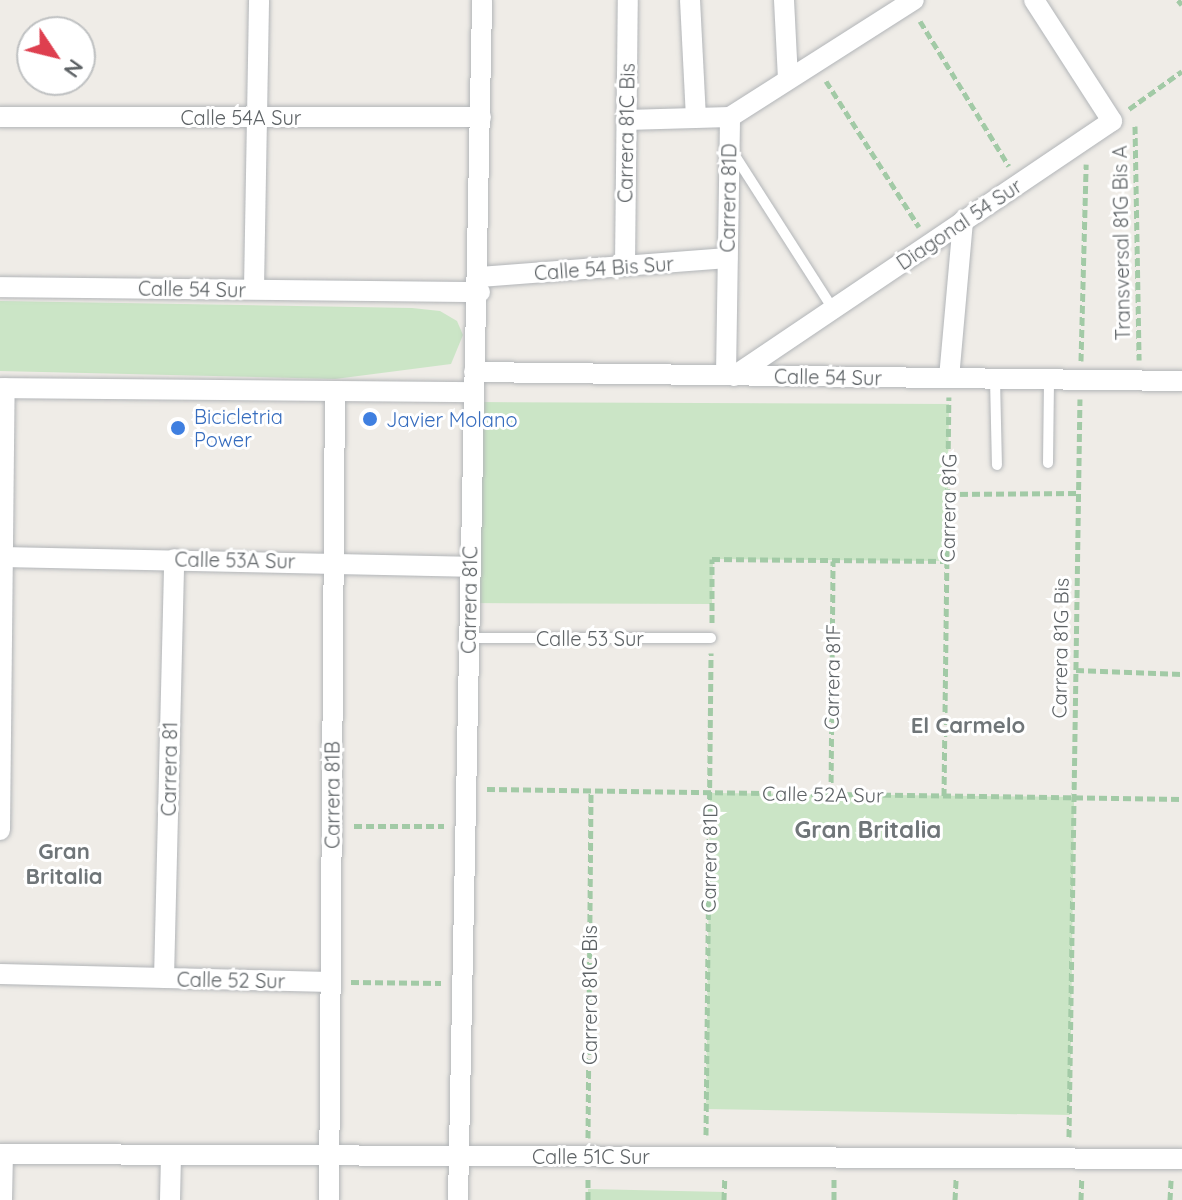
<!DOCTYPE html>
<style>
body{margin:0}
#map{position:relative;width:1182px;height:1200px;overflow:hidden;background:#efece7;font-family:Quicksand,sans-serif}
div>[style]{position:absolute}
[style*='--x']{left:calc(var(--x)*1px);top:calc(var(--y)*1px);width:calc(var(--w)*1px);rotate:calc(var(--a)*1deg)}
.green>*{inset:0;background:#cbe5c6}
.path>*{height:5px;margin-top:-2.5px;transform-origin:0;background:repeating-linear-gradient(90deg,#a2caa6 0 8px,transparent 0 12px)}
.roads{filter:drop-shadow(0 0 2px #b2b5b8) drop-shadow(0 0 2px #b2b5b8)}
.lane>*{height:10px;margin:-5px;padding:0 5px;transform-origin:5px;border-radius:5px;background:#fff}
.street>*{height:20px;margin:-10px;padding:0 10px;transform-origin:10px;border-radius:10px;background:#fff}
.dots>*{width:22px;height:22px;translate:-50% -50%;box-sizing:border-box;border:4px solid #fff;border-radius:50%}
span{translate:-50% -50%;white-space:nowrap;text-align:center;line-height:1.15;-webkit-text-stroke:6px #fff;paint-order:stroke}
.street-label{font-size:20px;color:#5e6366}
.shop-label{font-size:20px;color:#366cbe}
.left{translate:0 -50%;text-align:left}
.neighbourhood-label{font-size:22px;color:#6f7578;font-weight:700}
.quarter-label{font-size:24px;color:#6f7578;font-weight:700}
.north{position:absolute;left:16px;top:16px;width:80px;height:80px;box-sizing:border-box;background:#fff;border:2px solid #bfc1c2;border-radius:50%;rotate:125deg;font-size:22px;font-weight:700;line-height:32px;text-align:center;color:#5e6366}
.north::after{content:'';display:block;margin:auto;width:28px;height:36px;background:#de3f4f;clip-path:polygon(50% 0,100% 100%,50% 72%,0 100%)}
</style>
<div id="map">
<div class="green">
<div style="clip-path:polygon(0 301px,412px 308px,440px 311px,457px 321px,463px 335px,451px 364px,335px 379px,0 371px)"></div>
<div style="clip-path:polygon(478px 402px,949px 404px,947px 561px,713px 559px,712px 604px,468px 603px)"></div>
<div style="clip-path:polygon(710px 793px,1074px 797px,1070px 1115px,706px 1109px)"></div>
<div style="clip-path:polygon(588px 1189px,724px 1192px,724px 1200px,588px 1200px)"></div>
</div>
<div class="path">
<div style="--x:1178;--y:0;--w:6;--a:51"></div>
<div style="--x:920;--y:21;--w:170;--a:58.5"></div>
<div style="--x:826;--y:81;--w:173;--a:57.5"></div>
<div style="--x:1129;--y:109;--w:65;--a:-35.6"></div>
<div style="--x:1135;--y:126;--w:234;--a:89"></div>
<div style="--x:1081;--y:361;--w:197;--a:-88.5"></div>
<div style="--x:948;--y:494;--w:131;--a:-0.4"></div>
<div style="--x:712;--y:623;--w:64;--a:-90"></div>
<div style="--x:712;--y:559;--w:235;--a:0.5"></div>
<div style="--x:1076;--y:670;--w:106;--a:2.2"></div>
<div style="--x:487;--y:789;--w:695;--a:0.82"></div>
<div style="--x:831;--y:794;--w:233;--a:-89.5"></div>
<div style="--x:944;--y:796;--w:399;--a:-89.3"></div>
<div style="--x:354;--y:826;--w:90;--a:0"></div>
<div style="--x:351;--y:982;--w:90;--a:0.6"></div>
<div style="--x:706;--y:1135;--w:482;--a:-89.4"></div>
<div style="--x:1069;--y:1137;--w:738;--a:-89.15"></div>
<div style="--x:588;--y:1138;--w:347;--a:-89.5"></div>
<div style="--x:588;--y:1200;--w:24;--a:-90"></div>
<div style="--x:724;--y:1200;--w:23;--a:-88"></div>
<div style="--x:834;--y:1200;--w:22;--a:-90"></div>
<div style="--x:955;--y:1200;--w:21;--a:-87"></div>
<div style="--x:1081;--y:1200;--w:23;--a:-88"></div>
<div style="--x:1170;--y:1200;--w:20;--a:-87"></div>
</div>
<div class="roads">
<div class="lane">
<div style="--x:732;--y:151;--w:188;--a:57.4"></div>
<div style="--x:995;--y:379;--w:86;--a:88.7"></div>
<div style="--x:1048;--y:463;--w:84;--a:-89.3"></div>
<div style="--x:468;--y:638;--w:243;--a:0"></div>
</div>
<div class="street">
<div style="--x:690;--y:0;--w:118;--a:87.1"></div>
<div style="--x:784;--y:0;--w:79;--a:87.1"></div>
<div style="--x:0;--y:117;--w:481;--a:0"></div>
<div style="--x:730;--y:117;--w:218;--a:-32.5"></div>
<div style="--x:626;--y:120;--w:104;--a:-1.7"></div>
<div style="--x:625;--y:266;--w:266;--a:-89.4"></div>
<div style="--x:480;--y:277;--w:248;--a:-4.4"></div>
<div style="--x:0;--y:287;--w:480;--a:0.6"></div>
<div style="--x:254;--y:289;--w:289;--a:-89"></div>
<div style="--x:474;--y:372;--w:708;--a:0.73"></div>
<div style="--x:726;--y:375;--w:258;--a:-89.1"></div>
<div style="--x:734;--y:376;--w:456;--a:-34"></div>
<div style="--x:1112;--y:121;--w:144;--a:-122.8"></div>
<div style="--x:949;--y:378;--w:158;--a:-84.9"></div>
<div style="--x:0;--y:388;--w:472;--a:0.5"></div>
<div style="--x:0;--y:557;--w:469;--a:1.2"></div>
<div style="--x:0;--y:830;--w:442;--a:-89.4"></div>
<div style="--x:0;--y:974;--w:331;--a:1.4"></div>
<div style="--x:164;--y:978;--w:419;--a:-88.6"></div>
<div style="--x:0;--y:1154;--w:1182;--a:0.24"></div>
<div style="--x:2;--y:1200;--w:46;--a:-88.8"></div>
<div style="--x:170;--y:1200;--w:45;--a:-88.7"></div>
<div style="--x:329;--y:1200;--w:809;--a:-89.58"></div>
<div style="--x:458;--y:1200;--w:1200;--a:-88.85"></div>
</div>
</div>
<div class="dots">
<div style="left:370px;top:419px;background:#3f7fe0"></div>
<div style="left:178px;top:428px;background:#3f7fe0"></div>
</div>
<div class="street-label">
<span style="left:241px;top:117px">Calle 54A Sur</span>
<span style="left:626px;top:133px;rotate:-89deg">Carrera 81C Bis</span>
<span style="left:728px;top:198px;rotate:-89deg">Carrera 81D</span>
<span style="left:959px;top:224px;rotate:-34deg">Diagonal 54 Sur</span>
<span style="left:1121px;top:243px;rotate:-91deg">Transversal 81G Bis A</span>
<span style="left:604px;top:268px;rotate:-4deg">Calle 54 Bis Sur</span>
<span style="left:192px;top:289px;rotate:1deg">Calle 54 Sur</span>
<span style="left:828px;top:377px;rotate:1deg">Calle 54 Sur</span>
<span style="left:948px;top:508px;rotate:-89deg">Carrera 81G</span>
<span style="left:235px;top:560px;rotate:1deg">Calle 53A Sur</span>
<span style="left:469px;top:600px;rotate:-89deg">Carrera 81C</span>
<span style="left:590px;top:638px">Calle 53 Sur</span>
<span style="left:1060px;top:648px;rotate:-89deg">Carrera 81G Bis</span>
<span style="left:832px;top:677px;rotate:-89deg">Carrera 81F</span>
<span style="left:169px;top:769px;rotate:-89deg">Carrera 81</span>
<span style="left:823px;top:794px;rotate:1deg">Calle 52A Sur</span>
<span style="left:332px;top:795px;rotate:-90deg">Carrera 81B</span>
<span style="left:709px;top:858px;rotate:-89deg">Carrera 81D</span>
<span style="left:231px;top:980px;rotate:1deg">Calle 52 Sur</span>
<span style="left:589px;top:995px;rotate:-90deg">Carrera 81C Bis</span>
<span style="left:591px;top:1156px">Calle 51C Sur</span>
</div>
<div class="shop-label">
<span class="left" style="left:194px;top:428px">Bicicletria<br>Power</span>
<span class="left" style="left:386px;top:419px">Javier Molano</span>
</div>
<div class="neighbourhood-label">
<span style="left:968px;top:726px">El Carmelo</span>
<span style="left:64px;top:864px">Gran<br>Britalia</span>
</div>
<div class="quarter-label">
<span style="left:868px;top:830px">Gran Britalia</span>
</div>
<div class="north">N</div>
</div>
